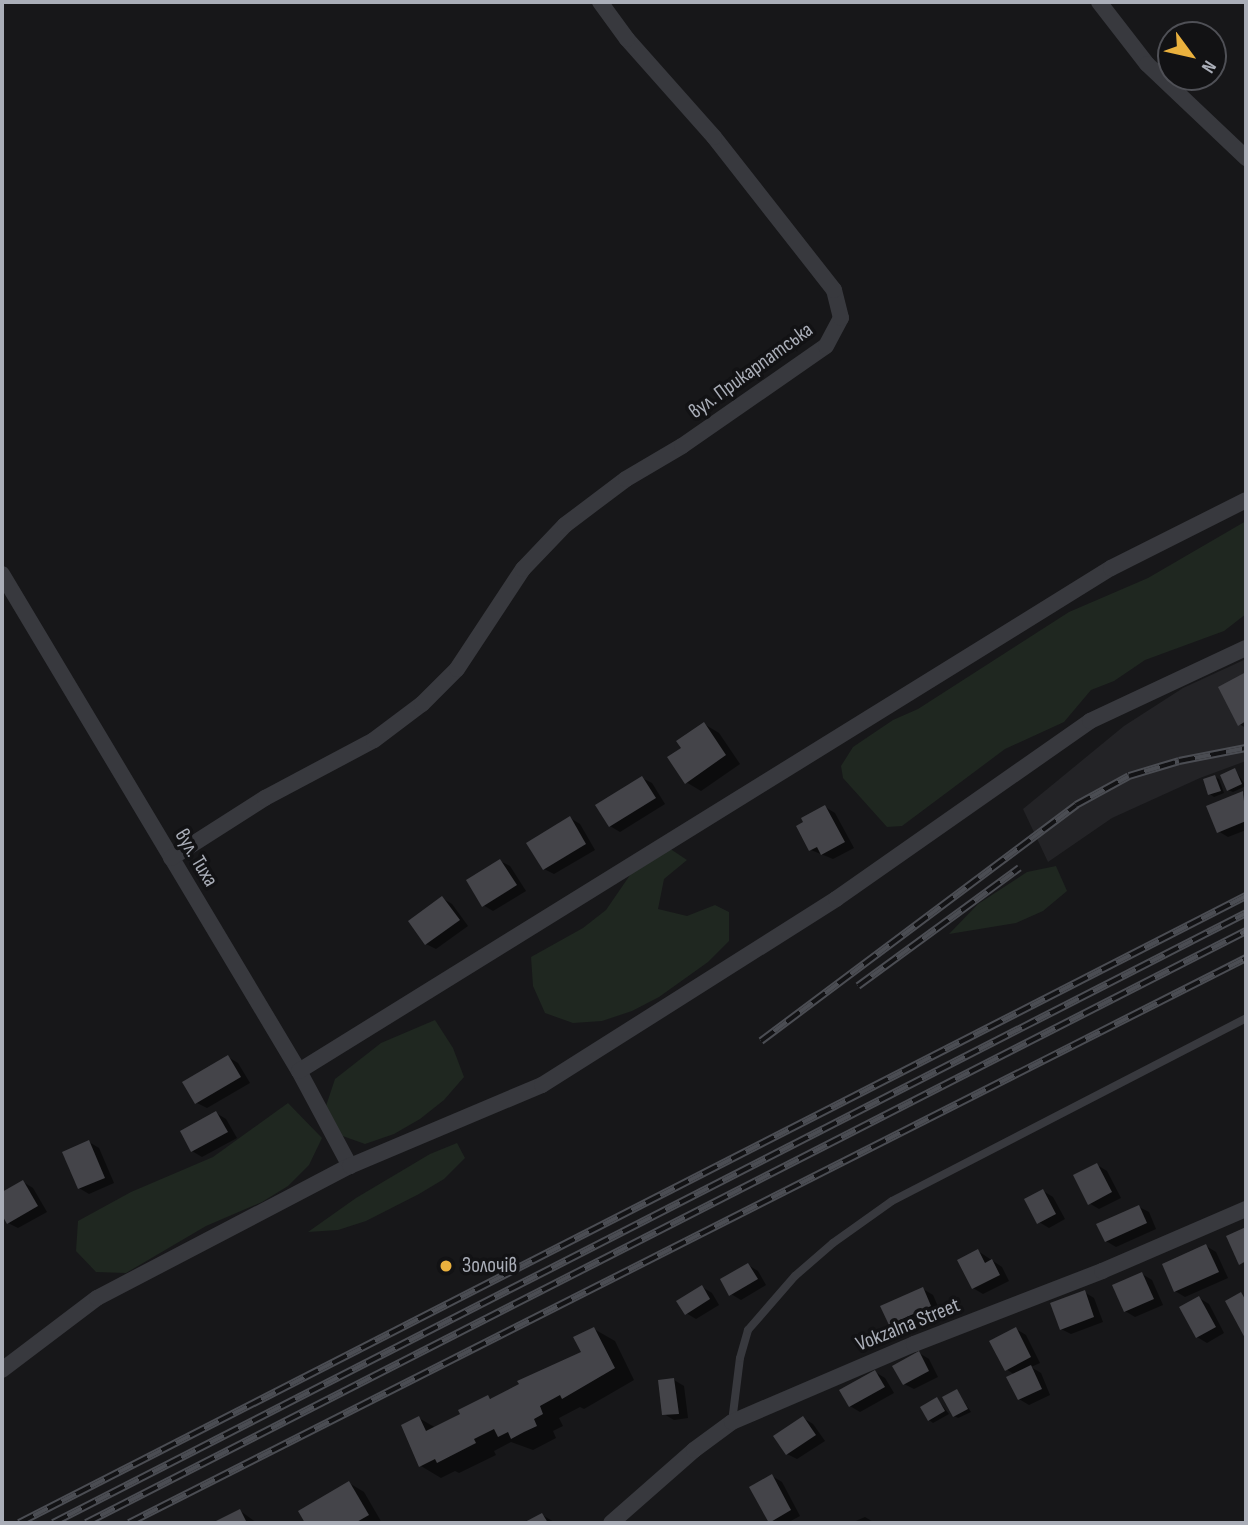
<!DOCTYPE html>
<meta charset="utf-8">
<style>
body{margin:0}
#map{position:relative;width:1248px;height:1525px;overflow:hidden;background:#171719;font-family:"Sofia Sans Condensed",sans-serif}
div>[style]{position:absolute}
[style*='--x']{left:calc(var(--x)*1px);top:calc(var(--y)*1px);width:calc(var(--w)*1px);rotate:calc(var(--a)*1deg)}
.built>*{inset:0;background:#232326}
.green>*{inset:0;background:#1f2720}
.shadow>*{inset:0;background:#0007}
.building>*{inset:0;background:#444449}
.service>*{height:8px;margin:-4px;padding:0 4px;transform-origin:4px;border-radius:4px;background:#38393e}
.minor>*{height:16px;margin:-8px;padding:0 8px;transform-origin:8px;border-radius:8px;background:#38393e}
.rail>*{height:8px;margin-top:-4px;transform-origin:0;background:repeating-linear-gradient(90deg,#121214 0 16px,#4b4d53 0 32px);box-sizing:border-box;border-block:2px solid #4b4d53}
.dots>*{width:19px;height:19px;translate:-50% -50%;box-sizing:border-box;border:4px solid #121214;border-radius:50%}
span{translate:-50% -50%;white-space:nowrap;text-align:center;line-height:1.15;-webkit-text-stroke:7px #121214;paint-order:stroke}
.street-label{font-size:21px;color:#aaaeb8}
.poi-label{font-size:21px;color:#aaaeb8}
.left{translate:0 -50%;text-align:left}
.frame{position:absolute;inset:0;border:4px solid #aaaeb8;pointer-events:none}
.north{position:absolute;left:1157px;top:21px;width:70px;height:70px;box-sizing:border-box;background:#121214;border:2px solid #4f5056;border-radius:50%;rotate:123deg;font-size:19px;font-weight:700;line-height:28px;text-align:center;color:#aaaeb8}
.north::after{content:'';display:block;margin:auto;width:24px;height:32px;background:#eab13e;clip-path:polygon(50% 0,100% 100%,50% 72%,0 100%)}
</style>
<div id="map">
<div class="built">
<div style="clip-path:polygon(1246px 659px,1246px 761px,1200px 778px,1112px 818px,1048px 862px,1023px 809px,1124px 726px,1183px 688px)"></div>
</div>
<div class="green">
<div style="clip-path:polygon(1246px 521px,1246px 614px,1224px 631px,1145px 660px,1114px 681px,1091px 690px,1064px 722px,1005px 749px,902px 826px,887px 827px,843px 778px,841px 766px,853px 747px,893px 720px,918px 709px,1069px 612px,1148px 578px)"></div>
<div style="clip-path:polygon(663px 844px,687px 860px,664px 879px,658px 909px,687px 916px,715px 905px,729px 912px,729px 941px,708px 962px,659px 997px,632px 1011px,602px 1021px,573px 1023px,545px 1013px,533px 986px,531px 957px,583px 928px,606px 910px,639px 862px)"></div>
<div style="clip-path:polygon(1056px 866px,1067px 891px,1043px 911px,1016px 923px,949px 934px,978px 904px,1027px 872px)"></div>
<div style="clip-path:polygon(435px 1020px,453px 1048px,464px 1077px,444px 1100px,420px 1119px,394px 1134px,365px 1144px,337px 1134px,326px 1106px,335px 1079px,381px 1043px)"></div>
<div style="clip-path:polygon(288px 1103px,322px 1138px,309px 1165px,288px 1186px,262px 1202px,206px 1226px,126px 1273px,96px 1272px,76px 1251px,78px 1221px,131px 1192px,213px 1157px)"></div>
<div style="clip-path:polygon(457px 1143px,465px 1158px,444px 1179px,419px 1194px,366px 1221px,338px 1230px,308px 1232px,356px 1198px,430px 1154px)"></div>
</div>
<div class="shadow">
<div style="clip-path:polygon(1246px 673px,1246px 728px,1239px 724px,1220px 687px)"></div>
<div style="clip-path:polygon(704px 724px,719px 733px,740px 764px,701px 791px,686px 782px,683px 748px)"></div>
<div style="clip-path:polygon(1235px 770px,1246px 786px,1233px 792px,1228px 790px)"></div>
<div style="clip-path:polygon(1215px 777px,1219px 779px,1224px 793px,1214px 797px,1210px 794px)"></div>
<div style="clip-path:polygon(642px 778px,652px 783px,665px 804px,620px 832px,610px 826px)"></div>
<div style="clip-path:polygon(1243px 793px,1246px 795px,1246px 830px,1228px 837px,1218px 831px)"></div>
<div style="clip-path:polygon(825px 807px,835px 813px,854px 848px,833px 859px,811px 850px)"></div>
<div style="clip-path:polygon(570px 818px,580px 824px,595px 850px,554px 874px,544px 869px)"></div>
<div style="clip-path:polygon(500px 861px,510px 866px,526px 891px,493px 911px,483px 905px)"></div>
<div style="clip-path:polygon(442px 898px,452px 904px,468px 926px,436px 949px,426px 944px)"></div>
<div style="clip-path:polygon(228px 1057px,238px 1063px,250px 1083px,207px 1108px,197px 1103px)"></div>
<div style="clip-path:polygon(216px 1113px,226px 1119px,237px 1138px,202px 1157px,192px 1151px)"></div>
<div style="clip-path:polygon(89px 1142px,99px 1148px,114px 1183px,89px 1194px,79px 1188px)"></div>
<div style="clip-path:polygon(1097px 1165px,1107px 1171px,1121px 1198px,1099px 1209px,1089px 1203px)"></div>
<div style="clip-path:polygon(23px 1182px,33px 1188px,47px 1212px,18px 1228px,8px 1223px,2px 1212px,2px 1194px)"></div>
<div style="clip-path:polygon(1043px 1191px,1053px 1197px,1065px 1219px,1049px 1228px,1039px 1222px)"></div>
<div style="clip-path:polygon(1139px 1207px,1149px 1212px,1156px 1229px,1116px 1247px,1106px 1241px)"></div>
<div style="clip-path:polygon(1206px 1246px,1216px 1252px,1228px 1278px,1185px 1297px,1175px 1291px)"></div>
<div style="clip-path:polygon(978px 1251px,1002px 1267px,1009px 1281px,983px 1294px,973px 1288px)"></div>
<div style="clip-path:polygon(748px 1265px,758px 1271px,766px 1285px,741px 1300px,731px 1294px)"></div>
<div style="clip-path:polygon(1142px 1274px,1152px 1280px,1163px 1305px,1135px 1317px,1125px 1311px)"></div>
<div style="clip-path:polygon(702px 1287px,712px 1293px,719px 1305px,696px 1319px,686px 1313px)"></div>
<div style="clip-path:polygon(923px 1289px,933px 1295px,940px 1311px,900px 1329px,890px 1324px)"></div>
<div style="clip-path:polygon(1084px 1292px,1094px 1298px,1103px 1322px,1071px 1334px,1061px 1329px)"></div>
<div style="clip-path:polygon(1199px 1298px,1209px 1304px,1224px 1333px,1207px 1343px,1197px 1337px)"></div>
<div style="clip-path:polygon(594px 1329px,615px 1341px,634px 1380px,584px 1409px,580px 1407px,559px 1418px,563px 1426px,553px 1431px,556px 1438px,533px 1450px,511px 1442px,494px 1451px,496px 1455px,459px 1473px,455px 1471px,441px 1478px,421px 1466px,419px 1418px,436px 1428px,488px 1397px,492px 1399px,583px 1353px)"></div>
<div style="clip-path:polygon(1016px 1329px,1026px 1335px,1040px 1363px,1031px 1367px,1041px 1373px,1050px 1395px,1029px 1405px,1019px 1399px,1015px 1375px,1006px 1369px)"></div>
<div style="clip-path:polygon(919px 1353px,929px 1359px,938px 1377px,914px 1389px,904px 1384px)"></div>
<div style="clip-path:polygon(875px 1372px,885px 1378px,894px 1393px,860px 1412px,850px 1406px)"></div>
<div style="clip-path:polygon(674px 1380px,684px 1386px,688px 1418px,674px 1420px,664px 1414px)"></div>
<div style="clip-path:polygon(957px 1391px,971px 1412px,958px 1418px,954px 1416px)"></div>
<div style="clip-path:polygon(937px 1399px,949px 1414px,933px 1423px,929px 1420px)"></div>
<div style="clip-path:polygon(803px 1418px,813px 1424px,825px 1441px,797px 1459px,787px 1454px)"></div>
<div style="clip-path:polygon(772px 1476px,782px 1482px,800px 1516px,787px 1523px,770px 1522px)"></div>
<div style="clip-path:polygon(349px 1483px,364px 1492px,382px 1523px,307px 1523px,300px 1511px)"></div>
<div style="clip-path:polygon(239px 1510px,257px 1523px,215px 1523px)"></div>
<div style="clip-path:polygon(542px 1515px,556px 1523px,527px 1523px)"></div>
<div style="clip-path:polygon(865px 1517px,875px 1523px,851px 1523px)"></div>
</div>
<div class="building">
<div style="clip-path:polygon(1246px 672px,1246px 721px,1238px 726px,1218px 687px)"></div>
<div style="clip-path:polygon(704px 722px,726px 755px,685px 784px,667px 757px,681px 748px,676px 741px)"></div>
<div style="clip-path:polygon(1235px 768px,1242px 784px,1227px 791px,1220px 775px)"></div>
<div style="clip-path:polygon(1215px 775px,1221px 791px,1208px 795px,1203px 779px)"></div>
<div style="clip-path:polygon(642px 776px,656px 798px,609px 827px,595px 805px)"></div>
<div style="clip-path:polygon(1243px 791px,1246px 821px,1217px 833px,1206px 806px)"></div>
<div style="clip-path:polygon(825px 805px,845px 842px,821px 855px,817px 847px,809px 851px,796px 826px,803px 822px,801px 818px)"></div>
<div style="clip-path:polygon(570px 816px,586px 844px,543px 870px,526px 843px)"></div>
<div style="clip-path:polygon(500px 859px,517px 885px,482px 907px,466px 880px)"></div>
<div style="clip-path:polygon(442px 896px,460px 920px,425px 945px,408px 921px)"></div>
<div style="clip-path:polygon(228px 1055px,241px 1077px,195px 1104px,182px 1082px)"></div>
<div style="clip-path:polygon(216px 1111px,228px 1132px,191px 1152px,180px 1131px)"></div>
<div style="clip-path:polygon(89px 1140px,105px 1178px,78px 1189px,62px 1152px)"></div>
<div style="clip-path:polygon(1097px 1163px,1112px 1192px,1088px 1205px,1073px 1175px)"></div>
<div style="clip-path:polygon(23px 1180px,38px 1206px,7px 1224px,2px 1215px,2px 1192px)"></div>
<div style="clip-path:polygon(1043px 1189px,1056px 1214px,1037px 1224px,1024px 1199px)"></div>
<div style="clip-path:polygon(1139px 1205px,1147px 1223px,1105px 1242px,1096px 1224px)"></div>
<div style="clip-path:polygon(1246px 1227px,1246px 1261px,1239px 1265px,1226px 1236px)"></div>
<div style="clip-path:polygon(1206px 1244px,1219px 1272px,1174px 1292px,1162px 1264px)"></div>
<div style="clip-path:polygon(978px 1249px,985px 1263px,992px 1259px,1000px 1275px,972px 1289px,957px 1260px)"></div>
<div style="clip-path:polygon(748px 1263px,758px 1279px,729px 1296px,720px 1279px)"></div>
<div style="clip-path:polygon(1142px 1272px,1154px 1299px,1124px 1312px,1112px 1285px)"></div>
<div style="clip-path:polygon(702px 1285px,710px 1299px,685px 1315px,676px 1301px)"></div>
<div style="clip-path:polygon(923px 1287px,931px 1306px,889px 1325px,880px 1306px)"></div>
<div style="clip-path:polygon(1085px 1290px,1094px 1317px,1060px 1330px,1050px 1303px)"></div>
<div style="clip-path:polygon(1241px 1292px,1246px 1301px,1246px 1340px,1225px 1301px)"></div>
<div style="clip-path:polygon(1199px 1296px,1216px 1327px,1196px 1338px,1179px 1307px)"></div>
<div style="clip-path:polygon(594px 1327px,615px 1368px,562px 1399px,560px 1395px,540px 1406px,543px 1414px,534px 1419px,537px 1426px,524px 1432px,511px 1439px,508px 1432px,498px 1437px,494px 1429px,474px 1439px,476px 1443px,437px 1463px,435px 1459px,419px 1467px,401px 1425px,419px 1416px,426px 1431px,460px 1414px,458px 1410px,488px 1395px,490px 1399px,519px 1384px,517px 1381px,581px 1352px,573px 1337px)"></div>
<div style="clip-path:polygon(1016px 1327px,1031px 1357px,1005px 1371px,989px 1341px)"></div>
<div style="clip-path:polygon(919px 1351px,929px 1371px,903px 1385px,892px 1366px)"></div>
<div style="clip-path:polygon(1031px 1365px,1042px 1389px,1018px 1400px,1006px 1377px)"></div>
<div style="clip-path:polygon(875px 1370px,885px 1387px,849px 1407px,839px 1390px)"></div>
<div style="clip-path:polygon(674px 1378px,679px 1414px,662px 1415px,658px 1380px)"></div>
<div style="clip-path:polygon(957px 1389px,968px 1409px,953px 1417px,942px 1397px)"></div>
<div style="clip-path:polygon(937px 1397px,945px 1411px,928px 1421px,920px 1407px)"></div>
<div style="clip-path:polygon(803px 1416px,816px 1435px,786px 1455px,773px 1436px)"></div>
<div style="clip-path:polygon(772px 1474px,791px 1510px,769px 1523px,749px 1487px)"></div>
<div style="clip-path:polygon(349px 1481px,369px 1515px,355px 1523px,305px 1523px,298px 1511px)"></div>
<div style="clip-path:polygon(240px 1509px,247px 1523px,212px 1523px)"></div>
<div style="clip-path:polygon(542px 1513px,548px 1523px,523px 1523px)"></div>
</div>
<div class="service">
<div style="--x:732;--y:1422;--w:64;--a:-82.9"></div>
<div style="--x:740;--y:1358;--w:29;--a:-74"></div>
<div style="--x:748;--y:1330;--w:72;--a:-49"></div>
<div style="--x:795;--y:1276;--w:50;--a:-41"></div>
<div style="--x:833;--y:1243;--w:72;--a:-35.4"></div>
<div style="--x:892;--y:1201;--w:399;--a:-27.3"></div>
</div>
<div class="minor">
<div style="--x:1099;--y:2;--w:78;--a:52.3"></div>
<div style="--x:1147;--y:64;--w:137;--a:43.5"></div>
<div style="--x:2;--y:574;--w:579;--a:59.14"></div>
<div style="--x:299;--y:1071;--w:108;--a:61.8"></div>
<div style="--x:171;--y:858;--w:112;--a:-32.6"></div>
<div style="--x:265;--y:798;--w:123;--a:-28"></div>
<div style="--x:374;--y:740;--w:60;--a:-36.9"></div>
<div style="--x:422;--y:704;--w:49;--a:-45"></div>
<div style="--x:457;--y:669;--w:120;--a:-56.6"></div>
<div style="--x:523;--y:569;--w:61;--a:-46.3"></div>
<div style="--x:565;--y:525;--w:76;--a:-37"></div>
<div style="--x:626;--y:479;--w:65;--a:-30.5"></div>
<div style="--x:682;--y:446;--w:175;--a:-34.8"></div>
<div style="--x:826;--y:346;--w:32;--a:-62"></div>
<div style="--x:841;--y:318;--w:29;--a:-104"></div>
<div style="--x:834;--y:290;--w:194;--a:-128.1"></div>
<div style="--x:714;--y:137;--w:131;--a:-131.6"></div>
<div style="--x:627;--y:39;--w:46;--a:-126.1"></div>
<div style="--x:299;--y:1071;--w:955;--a:-31.78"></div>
<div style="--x:1111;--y:568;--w:151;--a:-26.7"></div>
<div style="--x:2;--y:1370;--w:119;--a:-37.2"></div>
<div style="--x:97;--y:1298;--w:285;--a:-27.6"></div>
<div style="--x:350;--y:1166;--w:208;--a:-22.9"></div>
<div style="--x:542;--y:1085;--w:348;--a:-32.3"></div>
<div style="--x:836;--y:899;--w:310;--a:-35"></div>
<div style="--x:1090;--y:721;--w:172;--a:-25.1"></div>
<div style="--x:611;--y:1523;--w:111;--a:-41.3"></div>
<div style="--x:694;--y:1450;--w:47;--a:-36.4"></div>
<div style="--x:732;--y:1422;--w:198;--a:-23.2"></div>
<div style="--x:914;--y:1344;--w:202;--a:-21.2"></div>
<div style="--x:1102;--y:1271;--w:157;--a:-23.3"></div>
</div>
<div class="rail">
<div style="--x:858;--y:986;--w:200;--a:-36.2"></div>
<div style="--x:761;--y:1041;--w:394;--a:-36.8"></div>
<div style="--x:1076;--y:805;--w:60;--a:-28.7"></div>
<div style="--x:1129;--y:776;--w:52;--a:-16.7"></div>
<div style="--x:1179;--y:761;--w:68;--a:-11"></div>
<div style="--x:19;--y:1523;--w:1378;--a:-27.07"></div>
<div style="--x:53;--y:1523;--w:1340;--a:-27.08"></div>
<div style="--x:86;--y:1523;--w:1302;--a:-27.04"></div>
<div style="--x:129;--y:1523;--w:1252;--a:-26.83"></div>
</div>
<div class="dots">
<div style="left:446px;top:1266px;background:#eab13e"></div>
</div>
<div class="street-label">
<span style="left:751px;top:371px;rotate:-36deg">вул. Прикарпатська</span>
<span style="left:196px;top:858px;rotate:59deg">вул. Тиха</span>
<span style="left:908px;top:1325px;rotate:-22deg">Vokzalna Street</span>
</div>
<div class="poi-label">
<span class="left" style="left:462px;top:1266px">Золочів</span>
</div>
<div class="frame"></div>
<div class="north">N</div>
</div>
